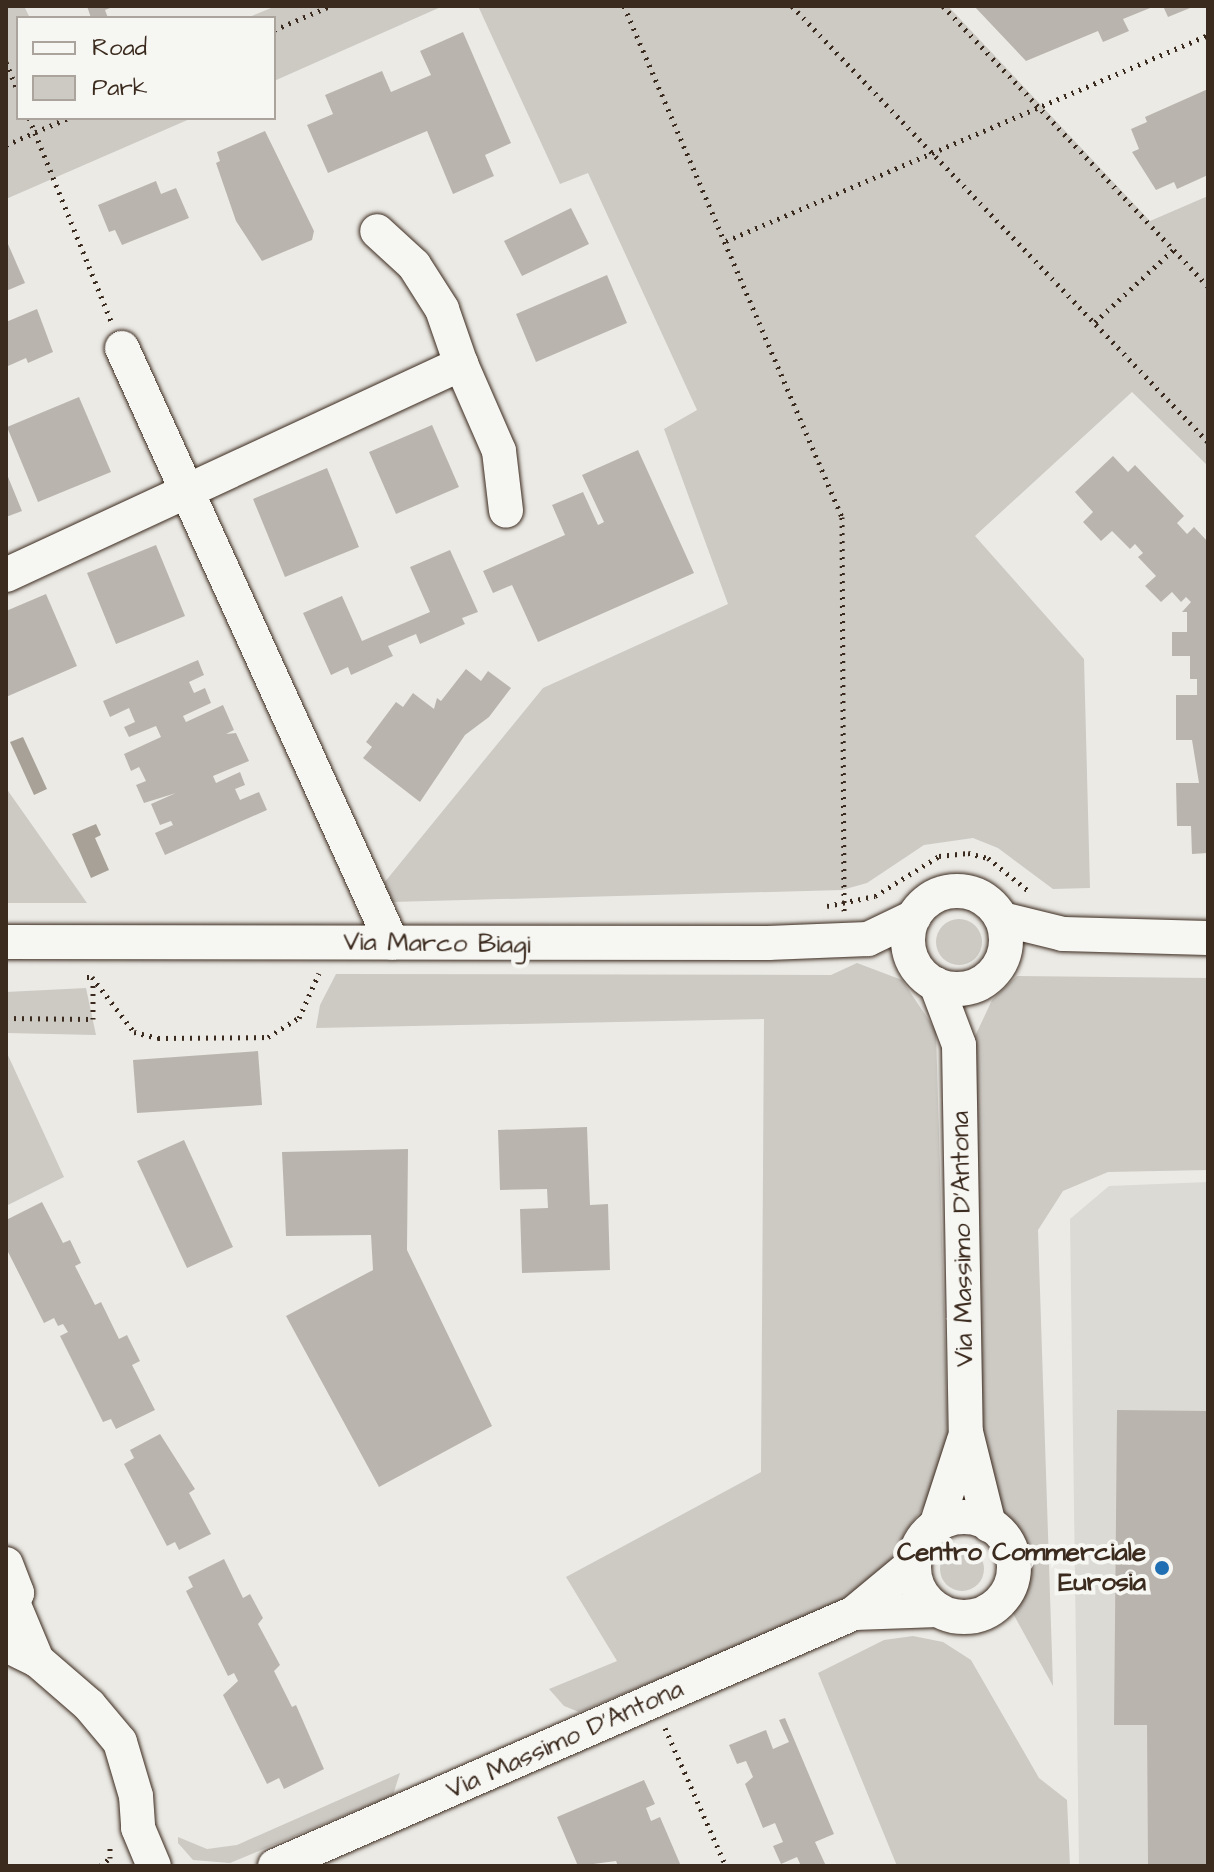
<!DOCTYPE html>
<style>
body{margin:0}
#map{position:relative;width:1214px;height:1872px;overflow:hidden;background:#ebeae5;font-family:"Architects Daughter",sans-serif}
div>[style]{position:absolute}
[style*='--x']{left:calc(var(--x)*1px);top:calc(var(--y)*1px);width:calc(var(--w)*1px);rotate:calc(var(--a)*1deg)}
.built>*{inset:0;background:#dcdad4}
.green>*{inset:0;background:#cdcac4}
.round{border-radius:50%}
.water>*{inset:0;background:#a8a198}
.building>*{inset:0;background:#bab4ae}
.path>*{height:5px;margin-top:-2.5px;transform-origin:0;background:repeating-linear-gradient(90deg,#3b2a1e 0 2px,transparent 0 8px)}
.roads{filter:drop-shadow(0 0 2px #3b2a1e) drop-shadow(0 0 2px #3b2a1e)}
.minor>*{height:34px;margin:-17px;padding:0 17px;transform-origin:17px;border-radius:17px;background:#f6f6f2}
.minor>.ring{margin:-17px;padding:0;box-sizing:content-box;background:none;border:34px solid #f6f6f2;border-radius:50%}
.dots>*{width:22px;height:22px;translate:-50% -50%;box-sizing:border-box;border:4px solid #f6f6f2;border-radius:50%}
span{translate:-50% -50%;white-space:nowrap;text-align:center;line-height:1.15;-webkit-text-stroke:8px #f6f6f2;paint-order:stroke}
.street-label{font-size:26px;color:#3b2a1e}
.poi-label{font-size:26px;color:#3b2a1e;font-weight:700}
.right{translate:-100% -50%;text-align:right}
.frame{position:absolute;inset:0;border:8px solid #3b2a1e;pointer-events:none}
.legend{position:absolute;left:16px;top:16px;width:260px;height:104px;box-sizing:border-box;background:#f6f6f2;border:2px solid #aba49d;margin:0;padding:10px 14px;list-style:none;font-size:24px;color:#3b2a1e}
.legend li{display:flex;align-items:center;gap:16px;height:40px}
.legend b{width:40px;border:2px solid #aba49d}
</style>
<div id="map">
<div class="built">
<div style="clip-path:polygon(1208px 1182px,1208px 1866px,1079px 1866px,1070px 1219px,1109px 1186px)"></div>
</div>
<div class="green">
<div style="clip-path:polygon(6px 6px,24px 6px,30px 18px,18px 18px,18px 118px,192px 118px,6px 199px)"></div>
<div style="clip-path:polygon(276px 6px,443px 6px,274px 81px,274px 18px,247px 18px)"></div>
<div style="clip-path:polygon(478px 6px,948px 6px,1150px 221px,1208px 196px,1208px 466px,1132px 392px,975px 536px,1084px 659px,1090px 888px,1053px 889px,998px 848px,973px 838px,924px 845px,867px 883px,842px 890px,392px 902px,384px 883px,543px 688px,728px 604px,664px 429px,697px 410px,588px 173px,560px 184px)"></div>
<div style="clip-path:polygon(6px 788px,87px 903px,6px 903px)"></div>
<div class="round" style="left:936px;top:919px;width:46px;height:46px"></div>
<div style="clip-path:polygon(857px 963px,902px 980px,936px 1031px,948px 1444px,929px 1500px,905px 1532px,894px 1565px,847px 1601px,579px 1712px,564px 1706px,549px 1689px,617px 1661px,566px 1577px,761px 1472px,764px 1019px,316px 1028px,320px 1005px,336px 974px,831px 975px)"></div>
<div style="clip-path:polygon(1017px 976px,1208px 978px,1208px 1170px,1108px 1172px,1063px 1191px,1038px 1230px,1053px 1686px,1010px 1608px,1023px 1573px,1013px 1528px,994px 1505px,977px 1439px,970px 1047px,992px 1000px)"></div>
<div style="clip-path:polygon(86px 988px,96px 1035px,6px 1033px,6px 992px)"></div>
<div style="clip-path:polygon(6px 1051px,64px 1177px,6px 1206px)"></div>
<div class="round" style="left:940px;top:1547px;width:44px;height:44px"></div>
<div style="clip-path:polygon(913px 1636px,943px 1642px,971px 1660px,1039px 1778px,1067px 1800px,1070px 1866px,897px 1866px,818px 1673px,884px 1640px)"></div>
<div style="clip-path:polygon(400px 1773px,393px 1795px,230px 1863px,193px 1860px,178px 1843px,178px 1837px,207px 1849px,237px 1845px)"></div>
</div>
<div class="water">
<div style="clip-path:polygon(23px 737px,47px 789px,34px 795px,10px 742px)"></div>
<div style="clip-path:polygon(96px 824px,101px 835px,95px 838px,109px 870px,91px 878px,72px 834px)"></div>
</div>
<div class="building">
<div style="clip-path:polygon(87px 6px,115px 6px,105px 10px,108px 18px,91px 18px)"></div>
<div style="clip-path:polygon(974px 6px,1155px 6px,1123px 19px,1129px 31px,1103px 42px,1098px 31px,1026px 61px)"></div>
<div style="clip-path:polygon(1163px 6px,1195px 6px,1168px 17px)"></div>
<div style="clip-path:polygon(463px 32px,511px 143px,485px 155px,494px 176px,453px 194px,427px 131px,328px 173px,307px 125px,333px 114px,325px 95px,382px 71px,391px 92px,431px 75px,420px 51px)"></div>
<div style="clip-path:polygon(1208px 89px,1208px 175px,1177px 189px,1174px 182px,1156px 190px,1132px 152px,1139px 149px,1131px 129px,1147px 122px,1145px 117px)"></div>
<div style="clip-path:polygon(265px 131px,314px 231px,312px 240px,262px 261px,236px 221px,216px 163px,220px 161px,217px 152px)"></div>
<div style="clip-path:polygon(156px 181px,161px 194px,176px 188px,189px 218px,122px 245px,115px 230px,109px 232px,98px 205px)"></div>
<div style="clip-path:polygon(571px 208px,589px 244px,522px 276px,504px 241px)"></div>
<div style="clip-path:polygon(8px 244px,25px 283px,6px 291px,6px 245px)"></div>
<div style="clip-path:polygon(607px 275px,627px 323px,536px 362px,516px 314px)"></div>
<div style="clip-path:polygon(37px 309px,53px 352px,28px 363px,26px 358px,8px 366px,6px 372px,6px 322px)"></div>
<div style="clip-path:polygon(79px 397px,111px 472px,38px 502px,7px 427px)"></div>
<div style="clip-path:polygon(432px 425px,459px 487px,396px 514px,369px 452px)"></div>
<div style="clip-path:polygon(638px 450px,694px 573px,538px 642px,512px 585px,493px 593px,483px 571px,565px 535px,552px 505px,583px 492px,598px 525px,604px 522px,582px 475px)"></div>
<div style="clip-path:polygon(1113px 456px,1128px 472px,1135px 465px,1184px 516px,1177px 523px,1187px 534px,1194px 527px,1208px 542px,1208px 853px,1192px 854px,1191px 826px,1177px 826px,1176px 783px,1199px 783px,1192px 740px,1176px 740px,1176px 695px,1197px 695px,1197px 679px,1190px 679px,1190px 656px,1172px 656px,1172px 632px,1187px 632px,1187px 612px,1182px 612px,1191px 602px,1186px 597px,1181px 602px,1172px 592px,1161px 602px,1145px 586px,1156px 576px,1138px 557px,1143px 553px,1135px 544px,1130px 549px,1112px 531px,1101px 541px,1083px 522px,1093px 512px,1075px 492px)"></div>
<div style="clip-path:polygon(327px 468px,359px 547px,285px 577px,253px 499px)"></div>
<div style="clip-path:polygon(6px 472px,22px 511px,6px 517px)"></div>
<div style="clip-path:polygon(156px 545px,185px 616px,116px 644px,87px 573px)"></div>
<div style="clip-path:polygon(450px 550px,478px 612px,462px 618px,465px 624px,420px 644px,416px 634px,388px 646px,393px 656px,351px 675px,348px 667px,331px 675px,303px 613px,342px 596px,362px 641px,430px 612px,410px 567px)"></div>
<div style="clip-path:polygon(46px 594px,77px 666px,6px 697px,6px 611px)"></div>
<div style="clip-path:polygon(198px 660px,204px 675px,189px 682px,194px 693px,205px 688px,211px 703px,183px 716px,186px 722px,223px 705px,234px 730px,226px 734px,236px 733px,249px 761px,213px 776px,216px 783px,240px 772px,245px 785px,235px 789px,240px 800px,259px 792px,267px 810px,165px 855px,155px 833px,173px 825px,171px 821px,160px 825px,151px 804px,176px 793px,144px 803px,136px 785px,146px 781px,139px 767px,131px 771px,124px 754px,161px 737px,156px 726px,129px 737px,124px 727px,135px 722px,129px 708px,110px 717px,103px 701px)"></div>
<div style="clip-path:polygon(466px 669px,481px 681px,488px 671px,511px 688px,489px 717px,465px 735px,420px 802px,363px 758px,372px 747px,366px 742px,396px 702px,403px 707px,413px 693px,434px 709px,437px 698px,441px 701px)"></div>
<div style="clip-path:polygon(258px 1051px,262px 1105px,137px 1113px,133px 1060px)"></div>
<div style="clip-path:polygon(587px 1127px,590px 1205px,608px 1204px,610px 1270px,522px 1273px,520px 1209px,548px 1208px,547px 1189px,500px 1190px,498px 1130px)"></div>
<div style="clip-path:polygon(184px 1140px,233px 1247px,187px 1268px,137px 1161px)"></div>
<div style="clip-path:polygon(408px 1149px,407px 1250px,492px 1426px,379px 1487px,286px 1316px,373px 1270px,371px 1235px,286px 1236px,282px 1152px)"></div>
<div style="clip-path:polygon(42px 1202px,63px 1243px,70px 1240px,81px 1263px,75px 1266px,95px 1305px,101px 1302px,119px 1339px,127px 1335px,140px 1361px,132px 1365px,155px 1410px,116px 1429px,111px 1419px,103px 1422px,60px 1336px,68px 1332px,63px 1324px,58px 1326px,54px 1318px,44px 1323px,6px 1248px,6px 1220px)"></div>
<div style="clip-path:polygon(1117px 1410px,1208px 1411px,1208px 1866px,1148px 1866px,1147px 1725px,1114px 1725px)"></div>
<div style="clip-path:polygon(160px 1434px,195px 1489px,189px 1493px,211px 1534px,179px 1550px,175px 1542px,167px 1546px,124px 1464px,134px 1458px,130px 1450px)"></div>
<div style="clip-path:polygon(224px 1559px,243px 1598px,250px 1594px,263px 1618px,258px 1624px,280px 1665px,274px 1671px,292px 1707px,296px 1705px,324px 1769px,284px 1789px,279px 1778px,267px 1784px,223px 1695px,238px 1681px,234px 1673px,228px 1676px,186px 1591px,193px 1587px,188px 1577px)"></div>
<div style="clip-path:polygon(785px 1718px,834px 1834px,815px 1842px,826px 1866px,801px 1866px,797px 1857px,781px 1864px,773px 1846px,783px 1842px,775px 1823px,763px 1828px,745px 1784px,753px 1777px,746px 1761px,737px 1764px,729px 1745px,766px 1730px,773px 1749px,789px 1742px,779px 1720px)"></div>
<div style="clip-path:polygon(644px 1780px,655px 1804px,646px 1808px,651px 1821px,660px 1817px,681px 1866px,618px 1866px,616px 1861px,578px 1866px,557px 1817px)"></div>
</div>
<div class="path">
<div style="--x:624;--y:6;--w:556;--a:66.9"></div>
<div style="--x:842;--y:517;--w:394;--a:89.7"></div>
<div style="--x:792;--y:6;--w:603;--a:46.34"></div>
<div style="--x:943;--y:6;--w:386;--a:46.6"></div>
<div style="--x:274;--y:30;--w:61;--a:-23.2"></div>
<div style="--x:6;--y:62;--w:31;--a:68"></div>
<div style="--x:29;--y:118;--w:219;--a:68"></div>
<div style="--x:6;--y:145;--w:68;--a:-23.5"></div>
<div style="--x:726;--y:241;--w:524;--a:-23.14"></div>
<div style="--x:1095;--y:322;--w:108;--a:-42.7"></div>
<div style="--x:827;--y:906;--w:49;--a:-11.8"></div>
<div style="--x:875;--y:896;--w:75;--a:-32"></div>
<div style="--x:939;--y:856;--w:29;--a:-6"></div>
<div style="--x:968;--y:853;--w:21;--a:14"></div>
<div style="--x:988;--y:858;--w:55;--a:39.1"></div>
<div style="--x:87;--y:977;--w:5;--a:0"></div>
<div style="--x:92;--y:977;--w:69;--a:52.6"></div>
<div style="--x:134;--y:1032;--w:25;--a:14"></div>
<div style="--x:158;--y:1038;--w:110;--a:-0.5"></div>
<div style="--x:268;--y:1037;--w:36;--a:-32"></div>
<div style="--x:299;--y:1018;--w:49;--a:-66"></div>
<div style="--x:6;--y:1018;--w:87;--a:0.7"></div>
<div style="--x:93;--y:1019;--w:39;--a:-90"></div>
<div style="--x:665;--y:1728;--w:151;--a:66.2"></div>
<div style="--x:100;--y:1866;--w:13;--a:-39"></div>
<div style="--x:110;--y:1858;--w:10;--a:-90"></div>
</div>
<div class="roads">
<div class="minor">
<div style="--x:122;--y:348;--w:653;--a:65.59"></div>
<div style="--x:461;--y:364;--w:95;--a:66.4"></div>
<div style="--x:499;--y:451;--w:60;--a:83.3"></div>
<div style="--x:6;--y:575;--w:502;--a:-24.88"></div>
<div style="--x:461;--y:364;--w:58;--a:-109.1"></div>
<div style="--x:442;--y:309;--w:52;--a:-122.5"></div>
<div style="--x:414;--y:265;--w:50;--a:-137.4"></div>
<div class="ring" style="left:908px;top:891px;width:64px;height:64px"></div>
<div style="--x:1002;--y:919;--w:63;--a:13.8"></div>
<div style="--x:1063;--y:934;--w:145;--a:1.6"></div>
<div style="--x:6;--y:942;--w:762;--a:0.08"></div>
<div style="--x:768;--y:943;--w:100;--a:-2.3"></div>
<div style="--x:868;--y:939;--w:51;--a:-25.6"></div>
<div style="--x:936;--y:984;--w:65;--a:69.3"></div>
<div style="--x:959;--y:1045;--w:387;--a:89"></div>
<div style="--x:966;--y:1432;--w:96;--a:76.1"></div>
<div class="ring" style="left:914px;top:1517px;width:66px;height:66px"></div>
<div style="--x:936;--y:1526;--w:90;--a:-72"></div>
<div style="--x:6;--y:1564;--w:31;--a:69"></div>
<div style="--x:17;--y:1593;--w:27;--a:114"></div>
<div style="--x:14;--y:1605;--w:60;--a:67.3"></div>
<div style="--x:854;--y:1613;--w:84;--a:-2"></div>
<div style="--x:6;--y:1645;--w:34;--a:26"></div>
<div style="--x:37;--y:1660;--w:69;--a:40.9"></div>
<div style="--x:89;--y:1705;--w:48;--a:50"></div>
<div style="--x:120;--y:1742;--w:56;--a:73.5"></div>
<div style="--x:136;--y:1796;--w:32;--a:86"></div>
<div style="--x:138;--y:1828;--w:41;--a:67.2"></div>
<div style="--x:275;--y:1866;--w:632;--a:-23.6"></div>
<div style="--x:854;--y:1613;--w:78;--a:-39.8"></div>
</div>
</div>
<div class="dots">
<div style="left:1162px;top:1568px;background:#1f6fb2"></div>
</div>
<div class="street-label">
<span style="left:437px;top:944px;rotate:1deg">Via Marco Biagi</span>
<span style="left:963px;top:1239px;rotate:-91deg">Via Massimo D'Antona</span>
<span style="left:565px;top:1740px;rotate:-24deg">Via Massimo D'Antona</span>
</div>
<div class="poi-label">
<span class="right" style="left:1146px;top:1568px">Centro Commerciale<br>Eurosia</span>
</div>
<div class="frame"></div>
<ul class="legend">
<li><b style="height:10px;background:#f6f6f2"></b>Road</li>
<li><b style="height:22px;background:#cdcac4"></b>Park</li>
</ul>
</div>
